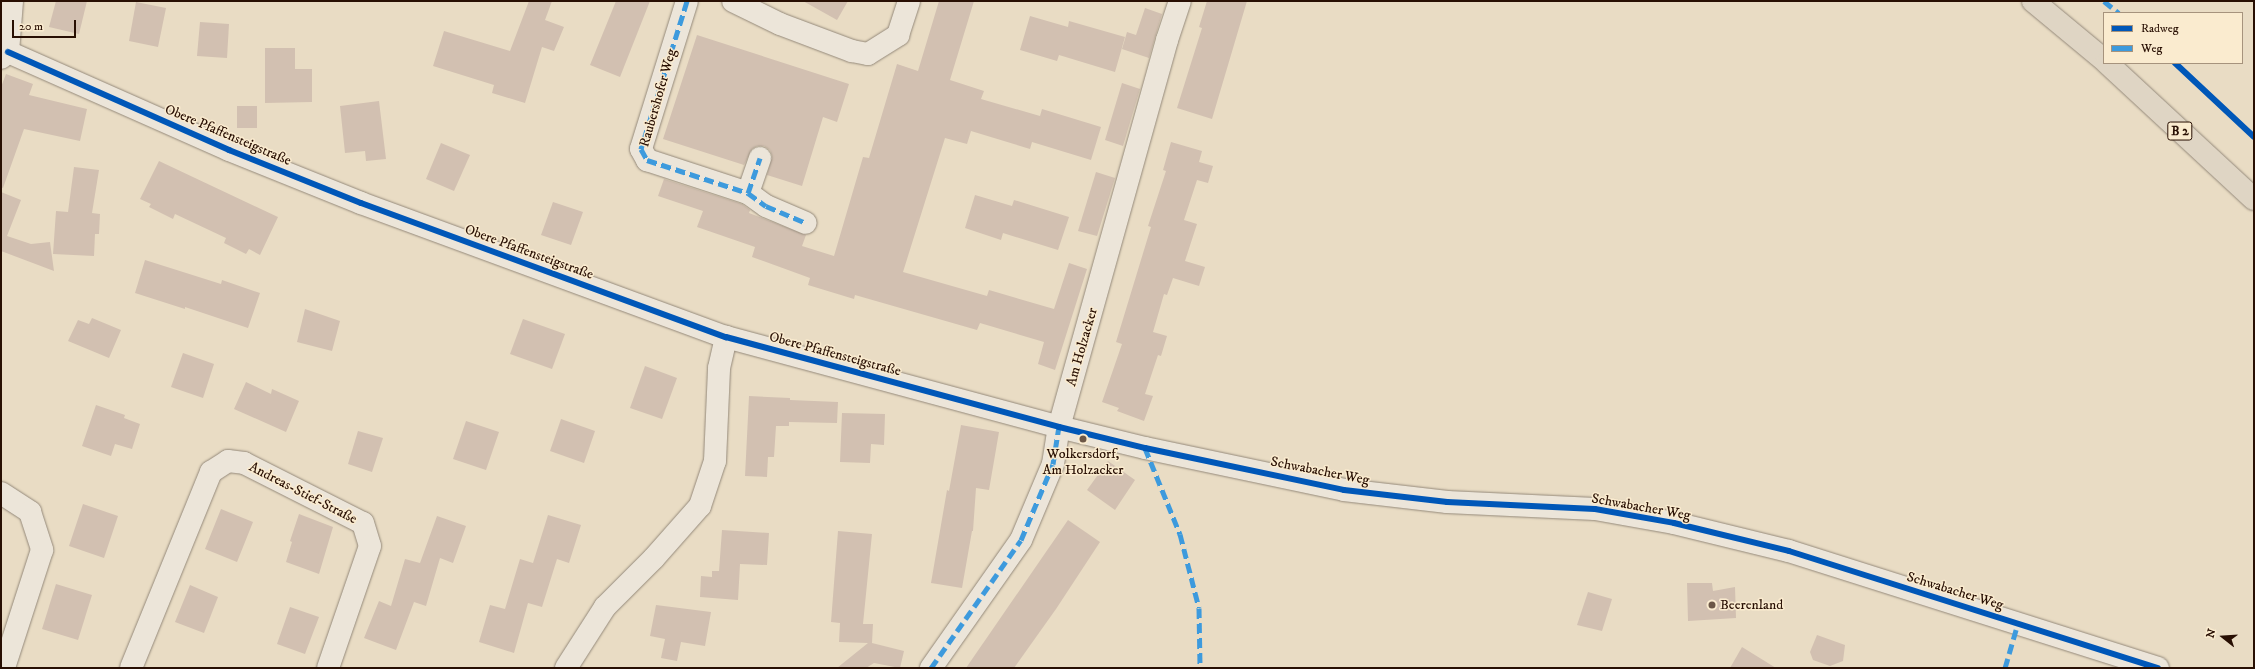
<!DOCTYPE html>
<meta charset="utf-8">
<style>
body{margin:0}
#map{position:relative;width:2255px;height:669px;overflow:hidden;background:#e9dcc4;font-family:"IM FELL DW Pica",serif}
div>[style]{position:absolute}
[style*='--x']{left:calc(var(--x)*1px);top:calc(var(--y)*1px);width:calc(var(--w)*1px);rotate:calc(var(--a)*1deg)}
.building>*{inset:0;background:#d2c0b1}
.roads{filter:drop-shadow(0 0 1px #94897a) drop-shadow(0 0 1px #94897a)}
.minor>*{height:22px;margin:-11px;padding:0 11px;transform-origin:11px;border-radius:11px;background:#ece5d9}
.major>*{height:22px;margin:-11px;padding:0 11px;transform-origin:11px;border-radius:11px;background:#dfd5c4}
.quiet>*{height:5px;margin-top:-2.5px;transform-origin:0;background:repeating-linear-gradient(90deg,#3d9add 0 10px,transparent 0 15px)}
.cycleway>*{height:6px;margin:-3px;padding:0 3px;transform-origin:3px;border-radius:3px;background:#0057b8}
.dots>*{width:11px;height:11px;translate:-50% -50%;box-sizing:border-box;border:2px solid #faebcf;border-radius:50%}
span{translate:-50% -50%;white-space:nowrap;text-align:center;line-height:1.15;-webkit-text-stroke:3px #faebcf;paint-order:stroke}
.shield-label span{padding:1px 3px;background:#faebcf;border:1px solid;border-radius:3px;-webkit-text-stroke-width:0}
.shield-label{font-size:13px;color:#280f03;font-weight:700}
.street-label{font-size:14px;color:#280f03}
.poi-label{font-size:14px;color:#280f03}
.left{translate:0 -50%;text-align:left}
.frame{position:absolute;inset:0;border:2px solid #280f03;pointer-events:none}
.legend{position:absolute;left:2103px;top:12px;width:140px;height:52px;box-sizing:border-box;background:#faebcf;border:1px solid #a6937d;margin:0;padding:5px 7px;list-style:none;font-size:12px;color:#280f03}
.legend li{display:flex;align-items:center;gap:8px;height:20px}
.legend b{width:20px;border:1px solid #a6937d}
.north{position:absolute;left:2203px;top:617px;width:40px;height:40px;-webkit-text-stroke:3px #faebcf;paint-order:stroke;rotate:287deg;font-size:11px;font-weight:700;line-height:16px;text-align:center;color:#280f03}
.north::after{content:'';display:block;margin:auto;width:14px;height:18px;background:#280f03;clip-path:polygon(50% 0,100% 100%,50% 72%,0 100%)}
.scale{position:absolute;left:12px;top:20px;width:64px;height:18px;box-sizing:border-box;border:2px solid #280f03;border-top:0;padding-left:5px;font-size:12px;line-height:14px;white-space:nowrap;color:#280f03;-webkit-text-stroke:3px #faebcf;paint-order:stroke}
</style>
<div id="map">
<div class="building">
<div style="clip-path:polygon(56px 1px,87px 1px,79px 34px,49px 27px)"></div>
<div style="clip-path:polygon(529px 1px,552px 1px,545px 20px,564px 27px,554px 51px,542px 47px,525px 103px,492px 93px,494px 85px,433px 66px,444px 31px,510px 51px)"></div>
<div style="clip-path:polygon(616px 1px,650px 1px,620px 77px,590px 65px)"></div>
<div style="clip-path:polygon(803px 1px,848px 1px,837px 20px)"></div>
<div style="clip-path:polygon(939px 1px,974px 1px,950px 80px,984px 91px,981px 99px,1040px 116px,1042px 109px,1101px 127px,1091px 160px,1032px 142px,1030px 149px,971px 131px,967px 144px,945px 138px,903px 272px,987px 296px,989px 290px,1054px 309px,1069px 263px,1087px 269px,1055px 370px,1038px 364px,1044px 342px,980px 323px,977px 330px,855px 295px,854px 299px,808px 285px,810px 278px,752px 257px,755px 247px,697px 227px,703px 211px,658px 196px,664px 179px,742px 204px,750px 210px,749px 213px,806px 235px,802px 246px,834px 256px,863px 157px,869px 158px,897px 64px,918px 71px)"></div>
<div style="clip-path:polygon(1207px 1px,1247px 1px,1212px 119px,1177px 108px,1202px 28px,1199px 27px)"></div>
<div style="clip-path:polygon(136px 2px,166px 8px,158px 47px,129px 41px)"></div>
<div style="clip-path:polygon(1145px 8px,1162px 14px,1149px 58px,1122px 49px,1127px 32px,1136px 35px)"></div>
<div style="clip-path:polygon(1030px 16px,1068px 27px,1069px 21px,1125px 37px,1115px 72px,1059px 55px,1057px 61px,1020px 50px)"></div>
<div style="clip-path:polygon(200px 22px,229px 24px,227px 58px,197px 56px)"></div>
<div style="clip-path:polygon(697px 35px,849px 84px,837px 122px,823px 117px,802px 186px,767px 175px,772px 156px,770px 150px,764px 146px,757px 146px,752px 149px,744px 165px,663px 139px)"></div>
<div style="clip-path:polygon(265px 48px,295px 48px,295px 69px,312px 69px,312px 102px,265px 103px)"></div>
<div style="clip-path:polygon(6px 74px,33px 84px,29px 95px,87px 109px,80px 141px,24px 129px,3px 188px,1px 187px,1px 87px)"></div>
<div style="clip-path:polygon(1122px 83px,1140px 89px,1123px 146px,1105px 140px)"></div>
<div style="clip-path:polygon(379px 101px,386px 159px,366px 161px,365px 151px,345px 153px,340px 106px)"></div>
<div style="clip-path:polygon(237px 106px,257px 106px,257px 128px,237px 128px)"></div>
<div style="clip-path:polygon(1171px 142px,1202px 151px,1199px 162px,1213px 166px,1208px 183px,1197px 180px,1184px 220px,1197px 224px,1185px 261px,1205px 267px,1199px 286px,1173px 278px,1167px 295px,1164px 294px,1153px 332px,1167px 336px,1161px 356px,1158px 355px,1145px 394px,1153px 396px,1144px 421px,1117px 411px,1119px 408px,1102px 402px,1122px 344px,1116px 342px,1151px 227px,1148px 226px,1166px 171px,1163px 170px)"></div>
<div style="clip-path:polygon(441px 143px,470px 155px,454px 191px,426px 179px)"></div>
<div style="clip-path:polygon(159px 161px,278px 217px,260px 255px,249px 249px,246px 254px,224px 243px,226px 238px,175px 214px,173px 219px,149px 207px,151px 204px,140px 199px)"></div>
<div style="clip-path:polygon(74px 167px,99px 170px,92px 213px,100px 214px,99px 234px,95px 234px,94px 256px,53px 254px,56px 211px,68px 212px)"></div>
<div style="clip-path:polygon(1096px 172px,1115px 178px,1097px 236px,1078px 231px)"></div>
<div style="clip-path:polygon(1px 192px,21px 200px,7px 236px,31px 244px,50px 242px,54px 271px,1px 251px)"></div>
<div style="clip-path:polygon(975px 195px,1012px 206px,1014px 200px,1069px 217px,1058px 250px,1003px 233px,1001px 240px,965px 228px)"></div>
<div style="clip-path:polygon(553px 202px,583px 212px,571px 245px,541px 235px)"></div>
<div style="clip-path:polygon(145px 260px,221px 284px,222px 280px,260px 293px,248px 328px,185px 307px,185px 309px,135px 293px)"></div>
<div style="clip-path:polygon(305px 309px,340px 321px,332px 351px,297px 342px)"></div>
<div style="clip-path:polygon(92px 318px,121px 330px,109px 358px,68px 341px,78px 320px,89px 324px)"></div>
<div style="clip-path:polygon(523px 319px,565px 334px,552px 369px,510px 354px)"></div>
<div style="clip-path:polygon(183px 353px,214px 364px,203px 398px,171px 387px)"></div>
<div style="clip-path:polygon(645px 366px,677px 378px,662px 419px,630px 408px)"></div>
<div style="clip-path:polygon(246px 382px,271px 394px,272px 389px,299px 401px,286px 432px,234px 409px)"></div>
<div style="clip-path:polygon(749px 396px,790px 398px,790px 400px,838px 402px,837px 423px,789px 422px,789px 426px,776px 426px,774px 457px,768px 457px,767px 477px,745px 476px)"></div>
<div style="clip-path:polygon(96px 405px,125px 415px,124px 418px,140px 424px,132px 449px,115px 444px,111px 456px,82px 446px)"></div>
<div style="clip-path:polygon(842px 413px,885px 414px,884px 445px,871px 444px,870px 463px,840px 462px)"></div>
<div style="clip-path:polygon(561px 419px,595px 431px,584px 463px,550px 451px)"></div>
<div style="clip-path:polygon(466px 421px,499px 432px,486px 470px,453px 459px)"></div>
<div style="clip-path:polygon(961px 425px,999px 432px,989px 490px,976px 488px,973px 531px,972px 531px,962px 588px,931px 583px,947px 490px,949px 491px)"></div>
<div style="clip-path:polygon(358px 431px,383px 438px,372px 472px,348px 464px)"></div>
<div style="clip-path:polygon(1108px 461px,1135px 480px,1115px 510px,1087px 490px)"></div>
<div style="clip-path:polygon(83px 504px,118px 516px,104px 558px,69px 546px)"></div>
<div style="clip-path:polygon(221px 509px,253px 522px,237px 562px,205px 549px)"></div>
<div style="clip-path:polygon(299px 514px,333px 527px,319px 574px,286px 562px,292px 542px,290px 541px)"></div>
<div style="clip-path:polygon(548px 515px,581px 525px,569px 563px,557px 559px,542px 607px,528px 603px,514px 653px,479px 642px,490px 605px,505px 609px,520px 559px,533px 563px)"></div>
<div style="clip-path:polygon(437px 516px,466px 526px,453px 563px,440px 558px,426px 606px,414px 602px,396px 650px,364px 638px,379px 601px,391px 606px,405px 559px,420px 563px)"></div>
<div style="clip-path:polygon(1068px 520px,1100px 542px,1056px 609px,1014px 668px,966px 668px)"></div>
<div style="clip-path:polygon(722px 530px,769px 533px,767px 565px,740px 564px,738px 600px,700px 597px,701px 576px,712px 577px,712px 571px,719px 571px)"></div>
<div style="clip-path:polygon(838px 531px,872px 534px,863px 624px,873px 624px,872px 643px,904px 651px,900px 668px,874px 663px,866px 668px,837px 668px,868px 643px,839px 642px,840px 623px,831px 622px)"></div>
<div style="clip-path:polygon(1687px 583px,1712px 583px,1713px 591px,1735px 587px,1736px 618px,1688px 621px)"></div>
<div style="clip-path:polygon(56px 584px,92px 595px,78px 640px,42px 629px)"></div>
<div style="clip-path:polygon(190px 585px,218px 597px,204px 633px,175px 622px)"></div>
<div style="clip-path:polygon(1588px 592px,1612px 599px,1602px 631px,1577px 625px)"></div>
<div style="clip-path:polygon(656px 605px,711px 612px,705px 646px,681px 642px,677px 661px,661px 658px,665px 639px,650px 636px)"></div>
<div style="clip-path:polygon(290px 607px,319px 617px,305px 654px,277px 644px)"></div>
<div style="clip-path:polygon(1817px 635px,1845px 645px,1843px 661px,1830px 666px,1813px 660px,1810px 652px)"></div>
<div style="clip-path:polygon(1742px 647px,1776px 668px,1730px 668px)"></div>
</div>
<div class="roads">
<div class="minor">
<div style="--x:687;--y:1;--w:155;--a:107.3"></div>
<div style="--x:641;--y:149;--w:13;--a:61"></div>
<div style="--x:647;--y:160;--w:106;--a:18.1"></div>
<div style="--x:748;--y:193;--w:22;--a:36"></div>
<div style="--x:766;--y:206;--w:43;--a:23"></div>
<div style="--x:733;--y:1;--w:52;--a:26.1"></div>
<div style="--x:780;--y:24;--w:77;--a:20.6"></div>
<div style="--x:852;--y:51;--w:16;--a:11"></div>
<div style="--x:868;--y:54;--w:36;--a:-32"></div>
<div style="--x:898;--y:35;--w:36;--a:-72"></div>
<div style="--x:8;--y:52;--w:242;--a:23.9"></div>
<div style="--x:229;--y:150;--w:142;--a:21.9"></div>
<div style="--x:361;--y:203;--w:389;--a:20.2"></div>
<div style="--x:726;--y:337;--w:345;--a:15.1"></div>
<div style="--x:1059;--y:427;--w:89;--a:13.7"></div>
<div style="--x:1145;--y:448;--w:203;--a:11.9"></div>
<div style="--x:1344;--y:490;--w:104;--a:6.6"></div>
<div style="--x:1447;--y:502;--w:148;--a:2.7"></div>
<div style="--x:1595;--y:509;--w:80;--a:10"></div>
<div style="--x:1674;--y:523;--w:118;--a:13.7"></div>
<div style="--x:1789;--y:551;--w:387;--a:17.6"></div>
<div style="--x:1;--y:58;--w:9;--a:-41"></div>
<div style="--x:8;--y:52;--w:51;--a:-85.5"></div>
<div style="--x:748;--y:193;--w:37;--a:-71"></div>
<div style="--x:1;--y:493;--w:35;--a:33"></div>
<div style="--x:30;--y:512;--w:40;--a:72"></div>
<div style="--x:42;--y:550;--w:124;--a:107.9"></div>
<div style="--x:131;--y:668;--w:212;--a:-67.8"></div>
<div style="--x:211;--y:472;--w:20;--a:-33"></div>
<div style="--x:228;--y:461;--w:16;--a:7"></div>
<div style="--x:244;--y:463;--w:133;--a:26.8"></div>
<div style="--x:363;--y:523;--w:24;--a:73"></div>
<div style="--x:370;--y:546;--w:129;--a:109"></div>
<div style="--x:566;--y:668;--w:72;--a:-57.4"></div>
<div style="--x:605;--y:607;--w:69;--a:-45"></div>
<div style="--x:654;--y:558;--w:69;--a:-48.5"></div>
<div style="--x:700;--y:506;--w:47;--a:-71.6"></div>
<div style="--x:715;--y:461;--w:93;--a:-87.5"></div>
<div style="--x:719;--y:368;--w:32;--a:-77"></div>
<div style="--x:931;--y:668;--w:156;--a:-54.9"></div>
<div style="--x:1021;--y:540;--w:82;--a:-67.2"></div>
<div style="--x:1053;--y:464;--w:37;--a:-81"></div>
<div style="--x:1059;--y:427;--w:402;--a:-74.4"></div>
<div style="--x:1167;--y:40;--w:41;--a:-71.6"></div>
</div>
<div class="major">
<div style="--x:2033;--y:1;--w:92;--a:39.7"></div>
<div style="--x:2107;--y:63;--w:200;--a:42.8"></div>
</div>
</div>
<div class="quiet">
<div style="--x:687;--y:1;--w:155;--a:107.3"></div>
<div style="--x:641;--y:149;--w:13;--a:61"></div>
<div style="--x:647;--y:160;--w:106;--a:18.1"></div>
<div style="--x:748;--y:193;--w:22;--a:36"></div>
<div style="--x:766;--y:206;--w:43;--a:23"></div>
<div style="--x:2104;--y:1;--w:19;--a:39"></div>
<div style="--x:748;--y:193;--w:37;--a:-71"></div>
<div style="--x:1145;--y:448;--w:93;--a:67.9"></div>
<div style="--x:1180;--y:534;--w:76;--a:75.6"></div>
<div style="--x:1199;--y:608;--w:60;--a:89"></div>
<div style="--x:931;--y:668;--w:156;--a:-54.9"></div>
<div style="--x:1021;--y:540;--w:82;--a:-67.2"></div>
<div style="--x:1053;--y:464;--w:37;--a:-81"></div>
<div style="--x:2005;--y:668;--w:47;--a:-73.9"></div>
</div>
<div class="cycleway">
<div style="--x:8;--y:52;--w:242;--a:23.9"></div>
<div style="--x:229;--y:150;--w:142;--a:21.9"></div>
<div style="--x:361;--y:203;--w:389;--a:20.2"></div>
<div style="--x:726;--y:337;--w:345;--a:15.1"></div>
<div style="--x:1059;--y:427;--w:89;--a:13.7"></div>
<div style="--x:1145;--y:448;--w:203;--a:11.9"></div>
<div style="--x:1344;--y:490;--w:104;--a:6.6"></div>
<div style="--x:1447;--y:502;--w:148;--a:2.7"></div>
<div style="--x:1595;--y:509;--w:80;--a:10"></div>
<div style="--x:1674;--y:523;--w:118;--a:13.7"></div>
<div style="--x:1789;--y:551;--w:387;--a:17.6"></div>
<div style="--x:2175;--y:63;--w:108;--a:43.1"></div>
</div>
<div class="dots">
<div style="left:1083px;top:439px;background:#6c5747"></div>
<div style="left:1712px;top:605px;background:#6c5747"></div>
</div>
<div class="shield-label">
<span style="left:2180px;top:131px">B 2</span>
</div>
<div class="street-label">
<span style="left:658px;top:98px;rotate:-74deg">Raubershofer Weg</span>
<span style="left:228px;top:135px;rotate:23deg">Obere Pfaffensteigstraße</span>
<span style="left:529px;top:252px;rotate:20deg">Obere Pfaffensteigstraße</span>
<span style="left:1082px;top:347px;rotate:-74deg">Am Holzacker</span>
<span style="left:835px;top:354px;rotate:15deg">Obere Pfaffensteigstraße</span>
<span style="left:1320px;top:471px;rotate:11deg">Schwabacher Weg</span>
<span style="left:303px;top:493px;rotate:27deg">Andreas-Stief-Straße</span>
<span style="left:1641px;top:507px;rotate:10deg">Schwabacher Weg</span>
<span style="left:1955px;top:591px;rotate:17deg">Schwabacher Weg</span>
</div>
<div class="poi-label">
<span style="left:1083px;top:462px">Wolkersdorf,<br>Am Holzacker</span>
<span class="left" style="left:1720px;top:605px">Beerenland</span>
</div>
<div class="frame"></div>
<ul class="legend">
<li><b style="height:5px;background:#0057b8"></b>Radweg</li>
<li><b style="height:5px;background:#3d9add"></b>Weg</li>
</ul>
<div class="north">N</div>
<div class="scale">20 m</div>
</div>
